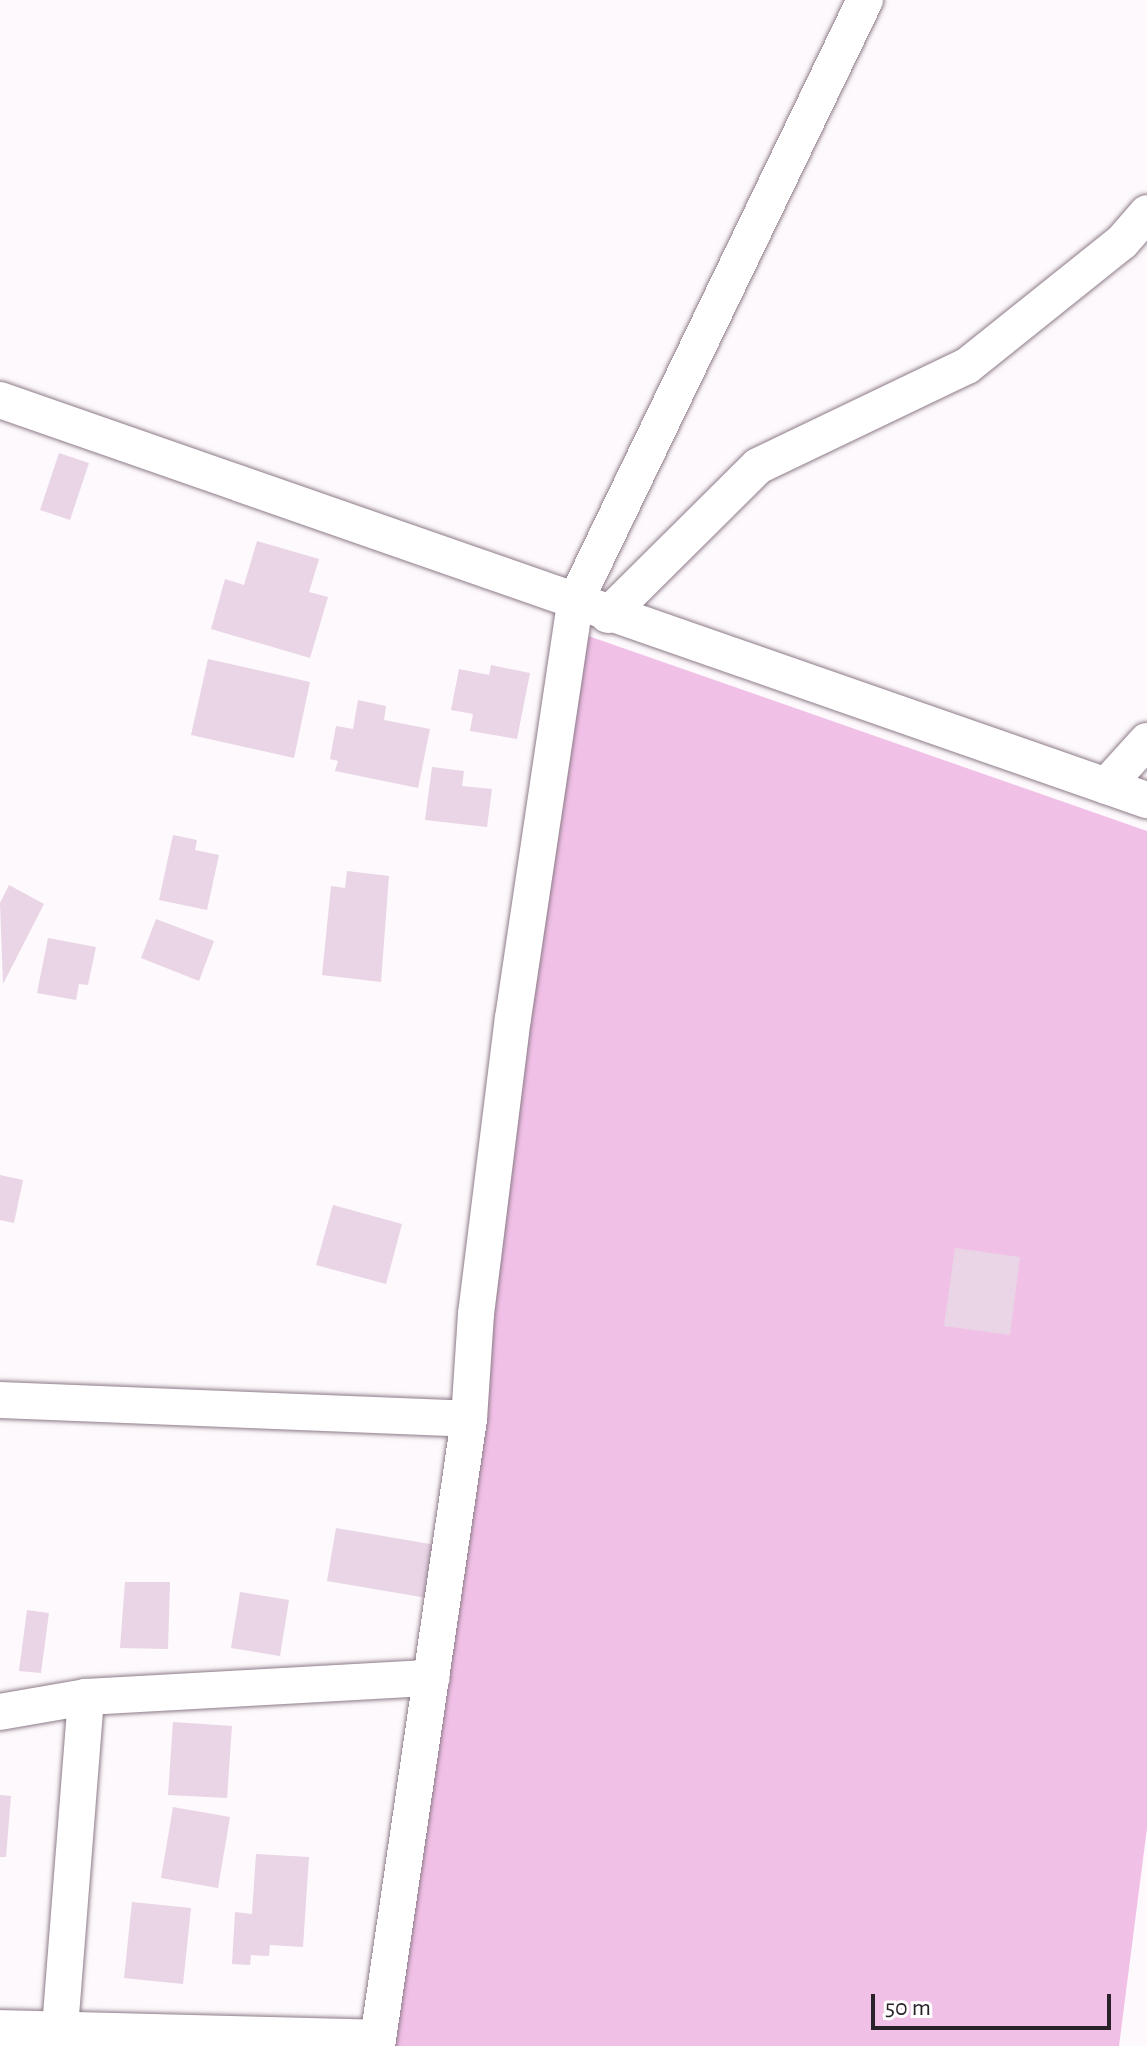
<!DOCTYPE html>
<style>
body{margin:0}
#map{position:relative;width:1147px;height:2046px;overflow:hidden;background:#fdf9fc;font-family:"Alegreya Sans",sans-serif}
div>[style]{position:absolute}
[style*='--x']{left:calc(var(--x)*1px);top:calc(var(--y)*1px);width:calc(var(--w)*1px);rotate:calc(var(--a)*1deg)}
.green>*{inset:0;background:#f1c0e7}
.building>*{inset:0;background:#e9d5e5}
.roads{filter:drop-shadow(0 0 2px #8d7b89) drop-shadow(0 0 2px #8d7b89)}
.minor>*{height:36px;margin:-18px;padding:0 18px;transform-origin:18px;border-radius:18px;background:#fff}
span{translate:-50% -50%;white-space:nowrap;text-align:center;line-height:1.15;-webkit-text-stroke:8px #fff;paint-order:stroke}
.scale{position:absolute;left:871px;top:1994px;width:240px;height:36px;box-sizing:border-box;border:4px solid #292228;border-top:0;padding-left:10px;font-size:24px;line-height:28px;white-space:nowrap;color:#292228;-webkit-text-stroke:6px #fff;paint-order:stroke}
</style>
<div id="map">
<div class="green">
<div style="clip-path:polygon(554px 624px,1147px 831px,1147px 1828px,1119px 2046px,391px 2046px)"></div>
</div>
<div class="building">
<div style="clip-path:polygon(59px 453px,89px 463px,70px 520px,40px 510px)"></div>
<div style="clip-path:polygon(257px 541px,319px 559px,309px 592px,328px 597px,310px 658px,211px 629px,225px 579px,244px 585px)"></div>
<div style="clip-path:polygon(208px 659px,310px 682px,294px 758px,191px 735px)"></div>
<div style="clip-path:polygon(491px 665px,530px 673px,517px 739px,470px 731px,473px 714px,451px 710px,459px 669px,489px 675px)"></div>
<div style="clip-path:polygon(358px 700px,386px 706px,384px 720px,430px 729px,418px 788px,335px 771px,338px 761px,330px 759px,336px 726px,353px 729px)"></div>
<div style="clip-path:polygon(432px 767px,464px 771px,462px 786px,492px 789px,487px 827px,425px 820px)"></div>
<div style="clip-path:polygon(173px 835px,197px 840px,195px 850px,219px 855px,207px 910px,159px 900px)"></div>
<div style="clip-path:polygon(347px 871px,389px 876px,381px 982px,322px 975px,331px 886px,345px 888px)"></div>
<div style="clip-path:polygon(9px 885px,44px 904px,3px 984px,0 903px)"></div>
<div style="clip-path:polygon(156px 919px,214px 941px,199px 981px,141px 958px)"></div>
<div style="clip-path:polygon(48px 938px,96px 947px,88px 985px,79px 984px,76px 1000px,37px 993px)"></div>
<div style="clip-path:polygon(0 1175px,23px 1180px,14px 1223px,0 1220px)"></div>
<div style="clip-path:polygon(333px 1205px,402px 1224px,386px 1284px,316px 1265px)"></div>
<div style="clip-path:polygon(955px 1248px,1020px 1257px,1010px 1335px,944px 1326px)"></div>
<div style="clip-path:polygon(336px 1528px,436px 1545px,427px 1598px,327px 1581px)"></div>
<div style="clip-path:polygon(125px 1582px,170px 1582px,168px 1649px,120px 1648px)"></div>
<div style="clip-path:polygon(240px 1592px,289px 1600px,280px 1656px,231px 1648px)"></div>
<div style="clip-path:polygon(27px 1610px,49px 1613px,41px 1673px,19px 1671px)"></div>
<div style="clip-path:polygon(173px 1722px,232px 1726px,227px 1798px,168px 1795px)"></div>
<div style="clip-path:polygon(0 1795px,11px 1796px,6px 1857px,0 1857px)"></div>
<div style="clip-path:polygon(173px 1807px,230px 1817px,218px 1888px,161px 1878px)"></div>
<div style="clip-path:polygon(256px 1854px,309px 1857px,303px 1947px,270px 1945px,269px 1956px,251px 1955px,250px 1965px,232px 1964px,235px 1912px,252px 1914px)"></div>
<div style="clip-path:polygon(132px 1902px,191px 1908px,183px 1984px,124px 1978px)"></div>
</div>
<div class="roads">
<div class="minor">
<div style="--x:0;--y:400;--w:1215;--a:19.23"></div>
<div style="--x:608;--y:615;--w:211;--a:-44.8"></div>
<div style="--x:758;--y:466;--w:232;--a:-25.6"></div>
<div style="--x:967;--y:366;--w:198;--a:-38.7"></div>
<div style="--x:1122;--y:242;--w:38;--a:-49"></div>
<div style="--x:1106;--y:786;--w:61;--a:-47.7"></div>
<div style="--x:0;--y:1400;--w:469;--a:2.3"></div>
<div style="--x:0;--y:1712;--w:87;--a:-9.9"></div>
<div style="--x:0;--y:2028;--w:378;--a:1.5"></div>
<div style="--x:60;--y:2028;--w:332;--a:-85.5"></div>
<div style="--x:86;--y:1697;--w:346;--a:-3.2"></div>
<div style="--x:377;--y:2046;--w:634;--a:-81.65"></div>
<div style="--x:469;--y:1419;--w:105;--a:-86.2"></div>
<div style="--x:476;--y:1314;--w:298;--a:-82.9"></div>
<div style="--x:513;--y:1018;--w:421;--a:-81.5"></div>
<div style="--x:575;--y:602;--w:668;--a:-64.28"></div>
</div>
</div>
<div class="scale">50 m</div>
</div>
